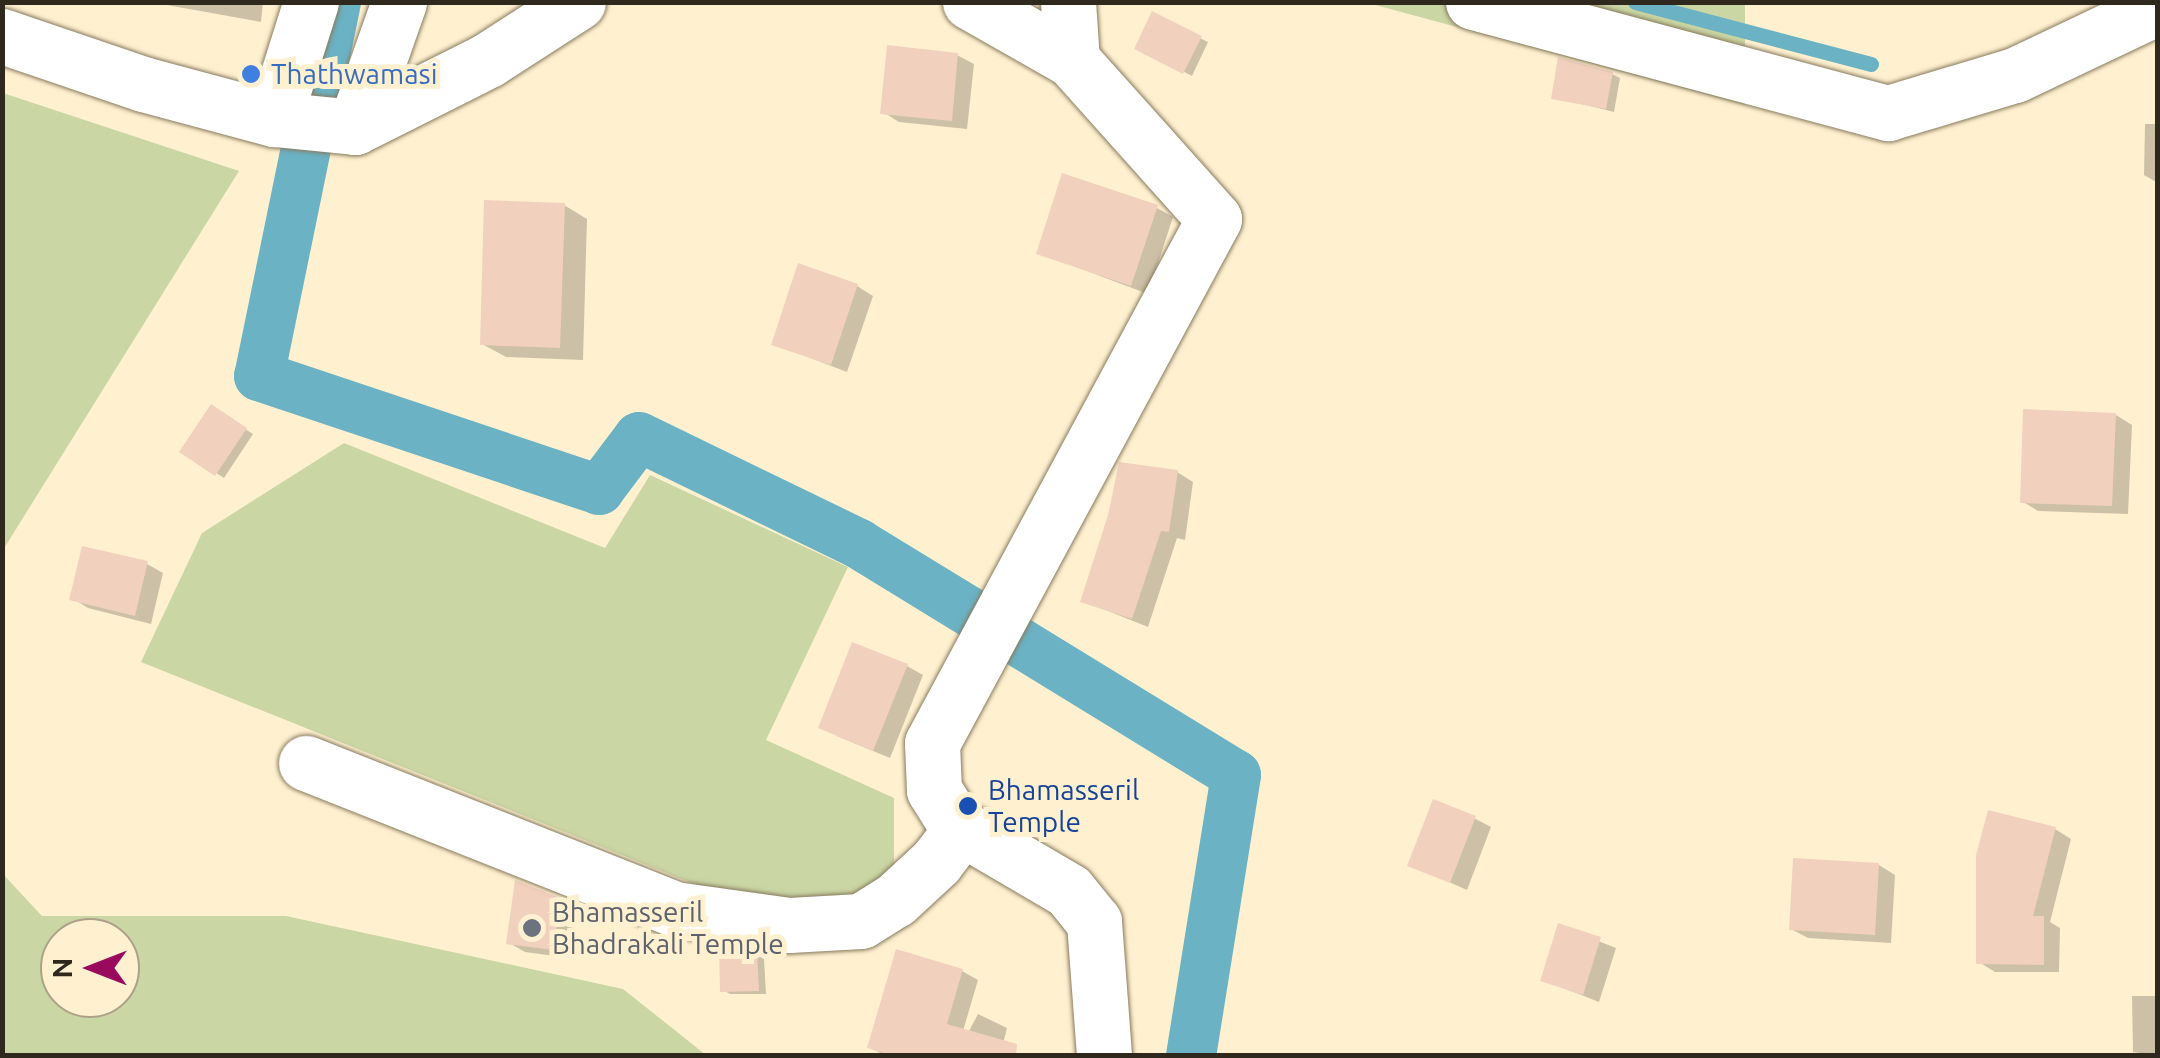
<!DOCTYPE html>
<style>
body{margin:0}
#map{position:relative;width:2160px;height:1058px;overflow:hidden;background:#fff1d0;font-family:Ubuntu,sans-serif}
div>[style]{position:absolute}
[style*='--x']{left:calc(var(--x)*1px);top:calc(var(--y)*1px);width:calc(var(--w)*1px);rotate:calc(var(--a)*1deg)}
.green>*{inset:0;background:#cad6a4}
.shadow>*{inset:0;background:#0003}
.stream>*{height:15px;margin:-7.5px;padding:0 7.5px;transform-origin:7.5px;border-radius:7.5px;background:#6ab2c4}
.canal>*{height:50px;margin:-25px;padding:0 25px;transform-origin:25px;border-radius:25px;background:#6ab2c4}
.building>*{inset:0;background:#f2d0be}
.roads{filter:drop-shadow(0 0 2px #887b5e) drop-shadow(0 0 2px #887b5e)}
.minor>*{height:55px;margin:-27.5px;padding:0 27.5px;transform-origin:27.5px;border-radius:27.5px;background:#fff}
.dots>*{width:28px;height:28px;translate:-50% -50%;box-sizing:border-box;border:5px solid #fff1d0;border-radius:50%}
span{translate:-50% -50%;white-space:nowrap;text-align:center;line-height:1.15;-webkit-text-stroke:10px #fff1d0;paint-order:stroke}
.shop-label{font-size:28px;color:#366cbe}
.left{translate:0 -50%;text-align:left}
.transit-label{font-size:28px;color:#164399}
.worship-label{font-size:28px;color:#5b616d}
.frame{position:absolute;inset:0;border:5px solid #2f291d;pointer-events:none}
.north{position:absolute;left:40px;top:918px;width:100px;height:100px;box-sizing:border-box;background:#fff1d0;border:2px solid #aca188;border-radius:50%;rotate:270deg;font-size:28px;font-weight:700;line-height:40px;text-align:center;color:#2f291d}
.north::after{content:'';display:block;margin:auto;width:35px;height:45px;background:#990a5e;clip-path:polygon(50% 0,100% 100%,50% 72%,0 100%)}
</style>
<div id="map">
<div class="green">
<div style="clip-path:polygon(1368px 3px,1745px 3px,1745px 105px)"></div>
<div style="clip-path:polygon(3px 93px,239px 171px,3px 550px,2px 550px)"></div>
<div style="clip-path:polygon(344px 443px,605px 548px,650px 475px,848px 567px,766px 740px,894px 798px,894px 879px,819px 908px,719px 894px,141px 662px,202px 533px)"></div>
<div style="clip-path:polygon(evenodd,2px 873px,42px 916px,286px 916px,623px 989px,706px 1055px,3px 1055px,2px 873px,60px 938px,120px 938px,120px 998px,60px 998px,60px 938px)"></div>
</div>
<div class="shadow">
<div style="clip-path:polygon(150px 2px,263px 2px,261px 22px)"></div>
<div style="clip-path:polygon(1153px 15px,1208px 42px,1192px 76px,1137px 48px)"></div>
<div style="clip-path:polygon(957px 55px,974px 64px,967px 129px,899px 122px,883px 112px)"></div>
<div style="clip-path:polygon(1612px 74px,1620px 78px,1614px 112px,1554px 97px)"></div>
<div style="clip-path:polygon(2145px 124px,2158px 124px,2158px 183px,2144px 175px)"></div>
<div style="clip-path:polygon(564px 205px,587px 219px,583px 360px,506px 357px,482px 344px)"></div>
<div style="clip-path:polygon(1157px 208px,1173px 217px,1148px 294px,1039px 253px)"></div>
<div style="clip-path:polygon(857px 286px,873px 296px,847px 372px,774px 344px)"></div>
<div style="clip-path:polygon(211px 407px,253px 434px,224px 478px,183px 452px)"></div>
<div style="clip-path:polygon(2116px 415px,2132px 425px,2128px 514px,2038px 511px,2022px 501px)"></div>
<div style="clip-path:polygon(1177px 472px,1193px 482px,1185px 540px,1177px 538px,1148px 627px,1083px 601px,1111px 516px)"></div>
<div style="clip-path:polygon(147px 564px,163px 573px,151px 624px,88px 608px,72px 598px)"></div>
<div style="clip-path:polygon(907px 666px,923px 675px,890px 758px,837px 736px)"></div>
<div style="clip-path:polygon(1474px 818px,1491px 827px,1467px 890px,1410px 865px)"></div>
<div style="clip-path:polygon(2055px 829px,2071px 839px,2050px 922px,2060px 928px,2059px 972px,1995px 972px,1979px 962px)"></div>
<div style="clip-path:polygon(1879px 865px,1895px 875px,1891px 943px,1808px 938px,1791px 929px)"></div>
<div style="clip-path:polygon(559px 900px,576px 909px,569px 958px,525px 952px,509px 943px)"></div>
<div style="clip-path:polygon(1560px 926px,1616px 948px,1599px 1002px,1543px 980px)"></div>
<div style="clip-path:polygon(757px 955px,764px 959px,766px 994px,730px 994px,723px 990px)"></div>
<div style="clip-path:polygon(962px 971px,978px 980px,963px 1031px,968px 1033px,978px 1014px,1007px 1028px,1000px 1056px,885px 1056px,870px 1047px)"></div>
<div style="clip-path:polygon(2132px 996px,2158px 996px,2158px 1056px,2133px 1052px)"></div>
</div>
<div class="stream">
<div style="--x:1635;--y:2;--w:244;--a:14.7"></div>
</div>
<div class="canal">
<div style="--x:336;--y:2;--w:382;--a:101.6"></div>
<div style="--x:259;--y:376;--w:359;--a:18.5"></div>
<div style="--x:599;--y:490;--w:66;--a:-53"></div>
<div style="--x:639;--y:437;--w:245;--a:25.9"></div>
<div style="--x:859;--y:544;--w:442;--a:31.5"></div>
<div style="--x:1236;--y:775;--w:285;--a:99.1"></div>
</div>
<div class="building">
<div style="clip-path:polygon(1152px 11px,1202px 36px,1183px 74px,1134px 49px)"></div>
<div style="clip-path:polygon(887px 45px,958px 53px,952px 121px,880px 114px)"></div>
<div style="clip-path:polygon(1558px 57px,1613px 72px,1606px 109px,1551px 99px)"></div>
<div style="clip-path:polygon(1062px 173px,1158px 205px,1131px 286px,1036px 254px)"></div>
<div style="clip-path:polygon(484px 200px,565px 203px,560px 348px,480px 345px)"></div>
<div style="clip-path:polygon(798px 263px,858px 284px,831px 365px,771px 345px)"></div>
<div style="clip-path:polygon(211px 404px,247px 428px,215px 476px,179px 452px)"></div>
<div style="clip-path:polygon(2023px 409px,2116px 413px,2112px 506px,2020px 503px)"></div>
<div style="clip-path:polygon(1119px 462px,1178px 470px,1169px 532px,1161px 531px,1132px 619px,1080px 602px,1108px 515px)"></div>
<div style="clip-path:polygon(82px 546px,148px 561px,135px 616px,69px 600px)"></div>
<div style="clip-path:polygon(852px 642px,908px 664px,873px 751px,818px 728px)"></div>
<div style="clip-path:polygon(1433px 799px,1476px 816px,1450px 883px,1407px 866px)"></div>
<div style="clip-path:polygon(1988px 810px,2056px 827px,2033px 916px,2044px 916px,2044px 965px,1976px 964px,1976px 855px)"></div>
<div style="clip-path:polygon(1793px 858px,1879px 863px,1875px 935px,1789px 930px)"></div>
<div style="clip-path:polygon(515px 880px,560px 898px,554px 950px,506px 944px)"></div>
<div style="clip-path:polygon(1558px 923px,1601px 937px,1583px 995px,1540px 981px)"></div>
<div style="clip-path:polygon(719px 947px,757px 952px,759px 991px,720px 992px)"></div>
<div style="clip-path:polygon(896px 949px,963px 969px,947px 1024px,1017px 1044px,1016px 1056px,893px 1056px,867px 1048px)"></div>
</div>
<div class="roads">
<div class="minor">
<div style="--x:970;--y:2;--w:117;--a:29.6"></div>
<div style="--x:1072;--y:60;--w:213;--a:48.2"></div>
<div style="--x:1214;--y:219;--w:595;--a:118.29"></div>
<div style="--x:932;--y:743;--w:47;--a:87.6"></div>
<div style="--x:934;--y:790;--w:40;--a:58"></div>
<div style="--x:955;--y:824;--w:132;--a:30.4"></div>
<div style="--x:1069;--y:891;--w:40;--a:51"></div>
<div style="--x:1094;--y:922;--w:134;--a:85.7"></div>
<div style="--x:1068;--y:2;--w:58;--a:86.1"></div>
<div style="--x:1473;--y:2;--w:430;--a:15"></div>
<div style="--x:1888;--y:113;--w:133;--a:-16.7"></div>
<div style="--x:2015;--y:75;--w:158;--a:-25.4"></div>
<div style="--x:2;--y:36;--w:149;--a:18.8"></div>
<div style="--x:143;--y:84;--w:136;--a:15"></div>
<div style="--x:274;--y:119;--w:81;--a:5.6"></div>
<div style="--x:355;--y:127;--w:149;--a:-26.7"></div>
<div style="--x:488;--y:60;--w:107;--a:-32.8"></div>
<div style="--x:274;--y:119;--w:123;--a:-72.5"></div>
<div style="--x:355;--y:127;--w:133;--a:-70.6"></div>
<div style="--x:306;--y:763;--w:396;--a:21.6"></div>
<div style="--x:674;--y:909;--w:116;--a:7.9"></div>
<div style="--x:789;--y:925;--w:72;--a:-3.2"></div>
<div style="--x:861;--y:921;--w:40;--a:-32"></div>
<div style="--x:895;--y:900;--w:56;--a:-42.8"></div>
<div style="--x:936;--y:862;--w:43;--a:-52.6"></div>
</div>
</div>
<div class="dots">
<div style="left:251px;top:74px;background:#3f7fe0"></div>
<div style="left:968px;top:806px;background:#1a4fb4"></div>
<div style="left:532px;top:928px;background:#6b7280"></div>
</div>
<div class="shop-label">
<span class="left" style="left:271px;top:74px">Thathwamasi</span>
</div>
<div class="transit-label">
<span class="left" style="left:988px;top:806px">Bhamasseril<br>Temple</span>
</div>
<div class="worship-label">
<span class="left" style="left:552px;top:928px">Bhamasseril<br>Bhadrakali Temple</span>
</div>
<div class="frame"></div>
<div class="north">N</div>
</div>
